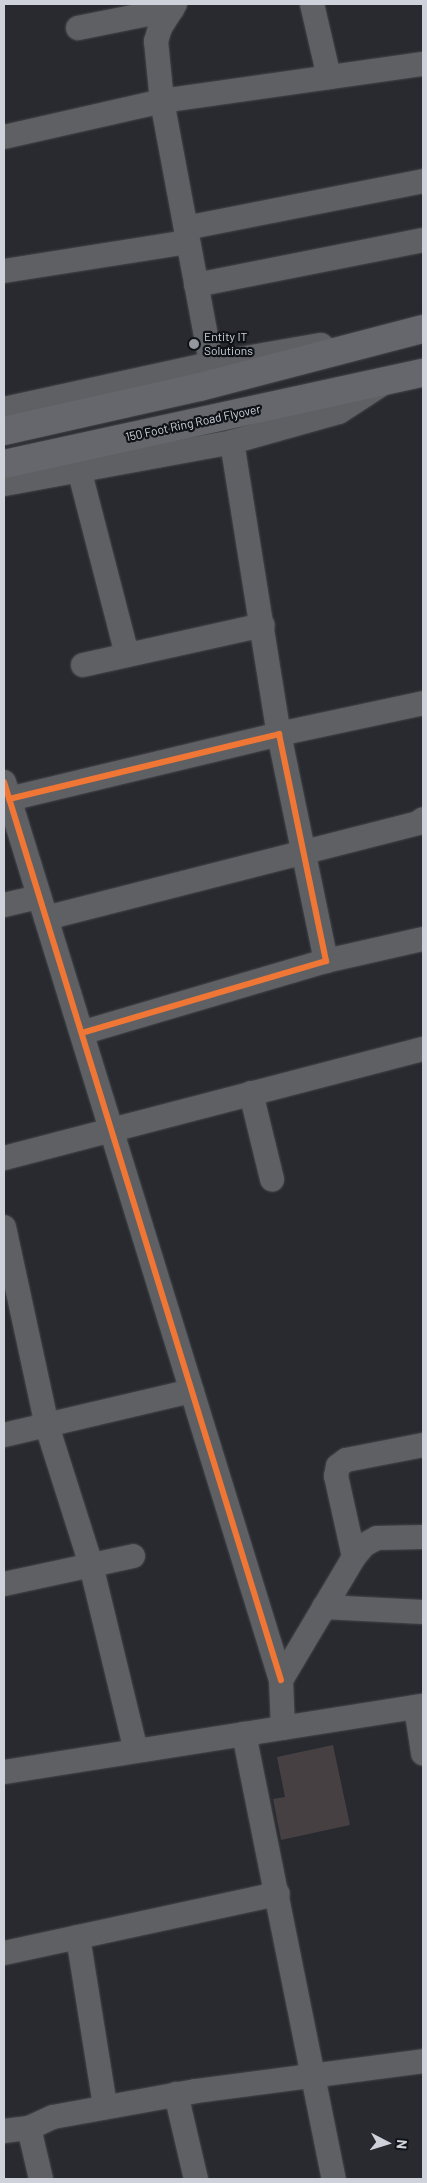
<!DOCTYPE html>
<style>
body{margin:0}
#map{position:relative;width:427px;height:2183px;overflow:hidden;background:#282a30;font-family:Barlow,sans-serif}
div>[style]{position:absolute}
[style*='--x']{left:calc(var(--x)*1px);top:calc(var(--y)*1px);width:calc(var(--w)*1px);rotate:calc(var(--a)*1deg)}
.building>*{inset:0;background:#474042}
.roads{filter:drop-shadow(0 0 1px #44464a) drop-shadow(0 0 1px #44464a)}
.minor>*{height:24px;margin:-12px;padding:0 12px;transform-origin:12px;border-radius:12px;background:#5f6063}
.highway>*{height:28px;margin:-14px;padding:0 14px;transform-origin:14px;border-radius:14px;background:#66676c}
.cycleway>*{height:6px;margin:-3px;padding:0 3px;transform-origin:3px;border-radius:3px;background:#f07635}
.dots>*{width:14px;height:14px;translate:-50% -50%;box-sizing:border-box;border:2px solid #0f1217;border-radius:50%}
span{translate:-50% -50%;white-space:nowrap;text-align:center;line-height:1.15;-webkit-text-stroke:4.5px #0f1217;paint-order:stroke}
.poi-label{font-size:12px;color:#cfd2da}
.left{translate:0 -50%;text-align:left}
.street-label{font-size:12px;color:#cfd2da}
.frame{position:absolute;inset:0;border:5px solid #cfd2da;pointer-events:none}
.north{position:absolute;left:362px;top:2118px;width:50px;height:50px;-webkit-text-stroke:4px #0f1217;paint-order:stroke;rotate:95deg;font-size:14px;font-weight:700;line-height:20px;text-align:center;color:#cfd2da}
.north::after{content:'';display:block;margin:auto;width:18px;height:22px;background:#cfd2da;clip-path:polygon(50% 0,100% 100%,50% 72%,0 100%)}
</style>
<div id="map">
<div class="building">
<div style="clip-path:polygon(333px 1745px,350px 1825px,281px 1840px,273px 1799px,285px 1797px,277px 1757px)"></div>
</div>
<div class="roads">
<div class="minor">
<div style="--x:175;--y:4;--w:28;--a:122"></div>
<div style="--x:160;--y:28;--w:14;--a:107"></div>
<div style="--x:156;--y:41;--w:60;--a:84.3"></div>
<div style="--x:162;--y:101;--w:268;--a:79.4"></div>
<div style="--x:312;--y:4;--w:75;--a:76.9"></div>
<div style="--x:78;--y:28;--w:96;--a:-11.4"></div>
<div style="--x:4;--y:137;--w:162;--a:-12.8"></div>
<div style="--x:162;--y:101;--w:264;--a:-8.1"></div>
<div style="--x:186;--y:228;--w:242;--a:-11.2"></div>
<div style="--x:4;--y:271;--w:185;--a:-9"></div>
<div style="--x:196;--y:285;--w:231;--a:-11.2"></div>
<div style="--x:4;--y:409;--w:212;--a:-12.3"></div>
<div style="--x:211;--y:364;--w:112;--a:-9.8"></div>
<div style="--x:232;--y:442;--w:296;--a:80.9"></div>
<div style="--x:279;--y:734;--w:147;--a:-12.1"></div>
<div style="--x:79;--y:469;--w:192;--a:75.5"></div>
<div style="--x:4;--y:484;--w:232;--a:-10.4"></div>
<div style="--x:232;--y:442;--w:111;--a:-15.7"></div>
<div style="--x:339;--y:412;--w:51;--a:-33.1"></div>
<div style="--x:83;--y:665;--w:184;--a:-12.5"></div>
<div style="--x:4;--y:782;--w:940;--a:72.86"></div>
<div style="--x:9;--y:799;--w:278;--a:-13.5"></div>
<div style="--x:279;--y:734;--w:232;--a:78.3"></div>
<div style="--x:326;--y:961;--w:254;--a:163.6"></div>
<div style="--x:4;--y:905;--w:36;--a:-13"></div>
<div style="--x:46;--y:918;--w:384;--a:-14.3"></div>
<div style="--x:418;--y:823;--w:6;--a:-39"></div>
<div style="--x:326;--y:961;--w:99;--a:-12.8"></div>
<div style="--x:251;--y:1093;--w:89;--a:76.3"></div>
<div style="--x:4;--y:1158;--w:433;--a:-14.6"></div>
<div style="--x:4;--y:1227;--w:204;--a:77.8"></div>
<div style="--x:47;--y:1426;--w:146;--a:72.4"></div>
<div style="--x:91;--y:1565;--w:191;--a:76.4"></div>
<div style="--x:4;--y:1435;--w:193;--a:-13.2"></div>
<div style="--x:354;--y:1557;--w:83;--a:-102.5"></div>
<div style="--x:336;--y:1476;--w:10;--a:-79"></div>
<div style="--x:338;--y:1466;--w:10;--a:-37"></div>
<div style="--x:346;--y:1460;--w:78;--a:-11"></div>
<div style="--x:4;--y:1584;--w:132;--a:-12.2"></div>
<div style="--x:324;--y:1607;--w:99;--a:2.9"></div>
<div style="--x:416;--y:1707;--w:47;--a:81.3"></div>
<div style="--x:283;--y:1728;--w:48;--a:-92.4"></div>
<div style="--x:281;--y:1680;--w:143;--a:-59.3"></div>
<div style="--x:354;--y:1557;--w:16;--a:-50"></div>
<div style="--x:364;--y:1545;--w:15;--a:-28"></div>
<div style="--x:377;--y:1538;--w:46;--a:-1.2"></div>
<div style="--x:244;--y:1734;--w:454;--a:78.6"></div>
<div style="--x:4;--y:1772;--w:424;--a:-9"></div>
<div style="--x:78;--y:1937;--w:170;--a:80.9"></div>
<div style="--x:4;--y:1953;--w:280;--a:-12.2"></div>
<div style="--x:176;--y:2094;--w:87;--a:76.8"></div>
<div style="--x:4;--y:2131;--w:25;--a:-7"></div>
<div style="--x:41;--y:2179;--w:52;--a:-103.2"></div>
<div style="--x:29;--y:2128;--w:26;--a:-25"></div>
<div style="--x:53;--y:2117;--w:145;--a:-10.3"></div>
<div style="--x:196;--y:2091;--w:229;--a:-7.5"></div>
</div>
<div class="highway">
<div style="--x:4;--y:431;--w:201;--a:-12.7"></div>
<div style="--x:200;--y:387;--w:230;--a:-14.6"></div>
<div style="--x:4;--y:464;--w:429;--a:-12.3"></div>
</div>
</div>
<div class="cycleway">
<div style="--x:4;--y:782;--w:940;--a:72.86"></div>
<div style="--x:9;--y:799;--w:278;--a:-13.5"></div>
<div style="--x:279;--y:734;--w:232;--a:78.3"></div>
<div style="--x:326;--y:961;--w:254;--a:163.6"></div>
</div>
<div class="dots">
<div style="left:194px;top:344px;background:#95979e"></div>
</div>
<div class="poi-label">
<span class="left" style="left:204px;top:344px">Entity IT<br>Solutions</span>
</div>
<div class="street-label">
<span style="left:193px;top:423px;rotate:-12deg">150 Foot Ring Road Flyover</span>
</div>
<div class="frame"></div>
<div class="north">N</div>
</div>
